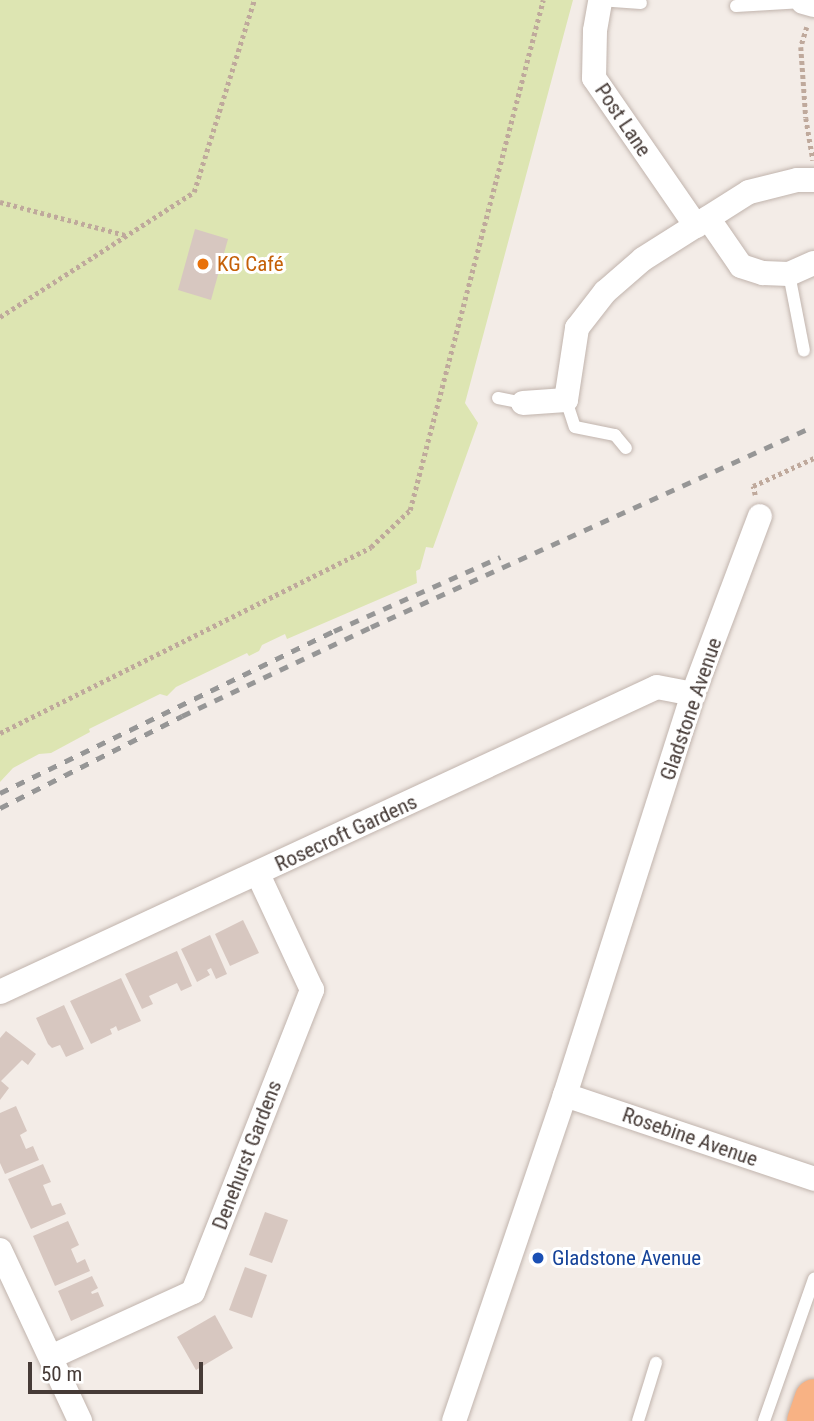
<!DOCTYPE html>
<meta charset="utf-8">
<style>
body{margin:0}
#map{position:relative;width:814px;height:1421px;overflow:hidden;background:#f3ece7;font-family:"Roboto Condensed",sans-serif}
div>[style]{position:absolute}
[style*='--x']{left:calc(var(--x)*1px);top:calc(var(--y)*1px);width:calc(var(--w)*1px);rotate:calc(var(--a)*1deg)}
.green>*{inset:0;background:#dde5b2}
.building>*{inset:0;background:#d7c7c0}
.path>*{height:4.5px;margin-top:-2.25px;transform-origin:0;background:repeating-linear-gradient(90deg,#bfa99c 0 3.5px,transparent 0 7px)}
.roads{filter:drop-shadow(0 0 2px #c1b4ad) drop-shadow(0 0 2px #c1b4ad)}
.service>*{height:12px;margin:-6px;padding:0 6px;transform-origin:6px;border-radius:6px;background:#fff}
.minor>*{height:24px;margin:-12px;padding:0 12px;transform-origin:12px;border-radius:12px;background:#fff}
.trunk>*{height:38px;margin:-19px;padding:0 19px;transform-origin:19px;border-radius:19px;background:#f8b284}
.rail>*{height:5px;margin-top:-2.5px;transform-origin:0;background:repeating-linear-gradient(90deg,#969696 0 9px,transparent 0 18px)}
.dots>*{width:19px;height:19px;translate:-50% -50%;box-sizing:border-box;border:4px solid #fff;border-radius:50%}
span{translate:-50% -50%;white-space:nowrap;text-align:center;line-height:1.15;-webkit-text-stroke:6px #fff;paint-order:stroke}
.street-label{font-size:21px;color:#463b37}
.food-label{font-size:21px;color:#c56008}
.left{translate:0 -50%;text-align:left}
.transit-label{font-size:21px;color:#164399}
.scale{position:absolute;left:28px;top:1362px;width:175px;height:32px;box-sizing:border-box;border:4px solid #463b37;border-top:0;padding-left:9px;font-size:21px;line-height:24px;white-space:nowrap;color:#463b37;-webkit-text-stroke:5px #fff;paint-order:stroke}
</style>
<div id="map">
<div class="green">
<div style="clip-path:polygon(0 0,573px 0,465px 403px,478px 423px,433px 548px,426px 547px,420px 569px,416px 571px,417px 583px,287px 639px,285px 634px,262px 645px,259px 651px,249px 656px,247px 653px,176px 687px,167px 696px,160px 694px,89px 729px,90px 732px,51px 753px,39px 754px,13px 768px,0 782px)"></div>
</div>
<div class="building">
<div style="clip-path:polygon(195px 229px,228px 239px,211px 300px,178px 290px)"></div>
<div style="clip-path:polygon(243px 920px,259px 953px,230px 966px,215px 934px)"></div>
<div style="clip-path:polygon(210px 935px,227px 974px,216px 979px,211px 968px,207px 970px,210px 975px,197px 982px,181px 949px)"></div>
<div style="clip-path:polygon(177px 951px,192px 986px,181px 991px,177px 983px,149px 996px,153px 1004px,142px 1009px,125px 974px)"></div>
<div style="clip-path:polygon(121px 978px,141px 1021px,118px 1031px,116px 1026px,113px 1028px,110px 1029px,112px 1034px,91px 1044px,70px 1001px)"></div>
<div style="clip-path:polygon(64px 1005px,84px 1049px,66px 1057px,60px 1045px,52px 1048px,48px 1044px,36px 1018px)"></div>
<div style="clip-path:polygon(6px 1031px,36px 1054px,28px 1065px,22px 1060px,1px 1081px,9px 1088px,0 1100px,0 1038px)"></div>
<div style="clip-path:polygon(16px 1106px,27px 1131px,20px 1135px,26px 1149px,33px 1146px,39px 1160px,5px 1174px,0 1163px,0 1113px)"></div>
<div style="clip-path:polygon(43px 1164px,51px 1182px,43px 1185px,52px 1206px,61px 1203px,66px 1214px,31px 1229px,8px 1179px)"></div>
<div style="clip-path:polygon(265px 1212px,288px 1220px,272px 1263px,249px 1255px)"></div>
<div style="clip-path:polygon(68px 1221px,79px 1245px,71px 1249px,77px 1263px,85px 1259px,90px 1271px,55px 1286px,33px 1236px)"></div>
<div style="clip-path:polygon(245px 1267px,267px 1275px,252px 1318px,229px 1310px)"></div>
<div style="clip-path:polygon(92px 1276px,98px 1288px,91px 1292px,92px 1294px,98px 1292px,104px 1306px,71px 1321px,58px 1291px)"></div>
<div style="clip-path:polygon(215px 1315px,233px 1348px,196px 1370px,177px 1337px)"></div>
</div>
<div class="path">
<div style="--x:807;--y:27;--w:21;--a:107"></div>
<div style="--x:801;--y:47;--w:71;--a:86"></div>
<div style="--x:806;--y:118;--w:43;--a:80.5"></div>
<div style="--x:0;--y:202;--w:129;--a:14.8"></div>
<div style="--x:0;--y:317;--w:231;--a:-32.8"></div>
<div style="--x:194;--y:192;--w:201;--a:-72.6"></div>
<div style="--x:755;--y:495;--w:9;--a:-103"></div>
<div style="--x:753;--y:486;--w:67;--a:-24.7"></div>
<div style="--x:0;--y:733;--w:415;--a:-26.6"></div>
<div style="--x:371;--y:547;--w:54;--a:-43.5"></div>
<div style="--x:410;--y:510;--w:527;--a:-75.38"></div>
</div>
<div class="roads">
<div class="service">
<div style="--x:599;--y:0;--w:42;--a:4.1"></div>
<div style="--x:736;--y:6;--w:67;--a:-3.4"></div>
<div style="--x:789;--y:274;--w:78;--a:79"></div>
<div style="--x:498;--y:398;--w:25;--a:11"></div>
<div style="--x:566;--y:400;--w:28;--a:72"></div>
<div style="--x:575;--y:427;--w:41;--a:11.3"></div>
<div style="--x:615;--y:435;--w:17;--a:50"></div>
<div style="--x:638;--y:1421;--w:61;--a:-72.8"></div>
<div style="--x:764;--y:1421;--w:151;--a:-70.6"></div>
</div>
<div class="minor">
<div style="--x:600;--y:2;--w:29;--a:100"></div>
<div style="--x:595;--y:31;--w:47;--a:91.2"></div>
<div style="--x:594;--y:78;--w:180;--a:55.4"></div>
<div style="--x:803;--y:2;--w:11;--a:15"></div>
<div style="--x:708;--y:218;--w:58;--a:55.5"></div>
<div style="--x:741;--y:266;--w:23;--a:18"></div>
<div style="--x:763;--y:273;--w:26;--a:2"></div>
<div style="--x:789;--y:274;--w:27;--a:-24"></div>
<div style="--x:523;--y:403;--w:43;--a:-4"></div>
<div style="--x:566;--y:400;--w:73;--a:-81.3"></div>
<div style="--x:577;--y:328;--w:46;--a:-52.1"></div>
<div style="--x:605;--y:292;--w:50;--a:-41"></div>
<div style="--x:643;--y:259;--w:125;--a:-32.3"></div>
<div style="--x:749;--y:192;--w:49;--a:-14"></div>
<div style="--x:797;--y:180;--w:17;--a:0"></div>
<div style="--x:0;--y:992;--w:724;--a:-24.9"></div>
<div style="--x:657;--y:687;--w:37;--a:11"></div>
<div style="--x:565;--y:1095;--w:263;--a:18.6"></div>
<div style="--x:0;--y:1250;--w:189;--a:64.9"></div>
<div style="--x:51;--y:1357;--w:156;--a:-24.6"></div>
<div style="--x:193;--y:1292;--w:325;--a:-68.5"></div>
<div style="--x:312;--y:990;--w:128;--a:-115"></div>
<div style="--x:454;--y:1421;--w:344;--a:-71.2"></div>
<div style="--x:565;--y:1095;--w:421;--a:-72.3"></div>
<div style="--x:693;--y:694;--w:190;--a:-69.4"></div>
</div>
<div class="trunk">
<div style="--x:806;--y:1421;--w:24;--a:-71"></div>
</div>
</div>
<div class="rail">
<div style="--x:0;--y:793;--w:371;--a:-25.9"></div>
<div style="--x:334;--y:631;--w:182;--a:-24"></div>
<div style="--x:0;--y:808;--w:204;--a:-26.8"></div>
<div style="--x:182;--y:716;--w:209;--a:-25.2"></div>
<div style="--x:371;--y:627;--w:486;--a:-24.4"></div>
</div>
<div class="dots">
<div style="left:203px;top:264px;background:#e8710a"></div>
<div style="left:538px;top:1258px;background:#1a4fb4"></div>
</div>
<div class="street-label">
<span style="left:623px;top:120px;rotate:56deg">Post Lane</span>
<span style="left:691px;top:709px;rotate:-71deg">Gladstone Avenue</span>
<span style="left:346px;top:833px;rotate:-25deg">Rosecroft Gardens</span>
<span style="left:690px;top:1137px;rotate:19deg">Rosebine Avenue</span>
<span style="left:247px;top:1155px;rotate:-69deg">Denehurst Gardens</span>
</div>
<div class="food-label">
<span class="left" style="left:217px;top:264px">KG Café</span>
</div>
<div class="transit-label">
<span class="left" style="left:552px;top:1258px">Gladstone Avenue</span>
</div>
<div class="scale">50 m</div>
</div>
